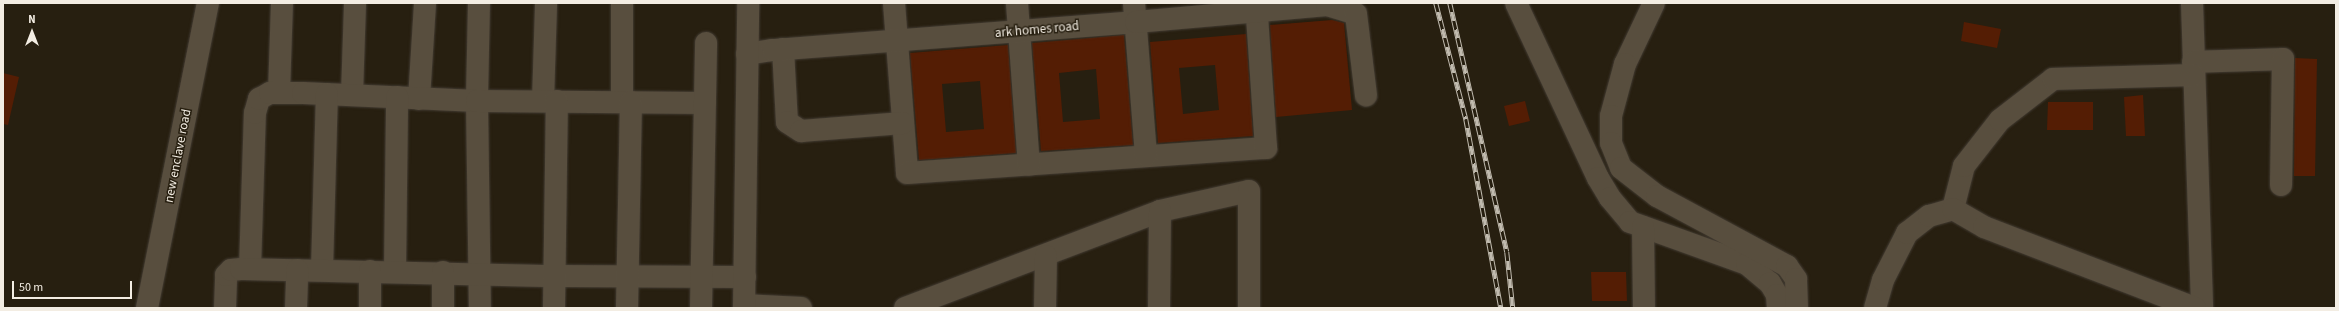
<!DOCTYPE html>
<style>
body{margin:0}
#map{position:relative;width:2339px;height:311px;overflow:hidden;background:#271f10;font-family:"Source Sans 3",sans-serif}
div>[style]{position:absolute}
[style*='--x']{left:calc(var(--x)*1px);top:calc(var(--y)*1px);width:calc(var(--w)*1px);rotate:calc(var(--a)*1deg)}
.building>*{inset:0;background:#541d04}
.roads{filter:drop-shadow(0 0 1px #423b32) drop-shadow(0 0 1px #423b32)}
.minor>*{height:22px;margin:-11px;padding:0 11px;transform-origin:11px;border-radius:11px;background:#584e3e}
.rail>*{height:4.5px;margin-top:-2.25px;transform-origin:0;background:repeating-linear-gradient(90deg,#271f10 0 9px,#c1bbaf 0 18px);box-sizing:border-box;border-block:1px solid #c1bbaf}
span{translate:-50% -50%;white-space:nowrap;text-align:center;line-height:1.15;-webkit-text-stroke:3px #271f10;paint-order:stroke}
.street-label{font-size:13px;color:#f3ede3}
.frame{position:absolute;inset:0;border:4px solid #f3ede3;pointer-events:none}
.north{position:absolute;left:12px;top:12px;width:40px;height:40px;-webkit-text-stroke:3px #271f10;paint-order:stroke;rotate:0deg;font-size:11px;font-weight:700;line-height:16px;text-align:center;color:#f3ede3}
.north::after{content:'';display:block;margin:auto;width:14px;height:18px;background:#f3ede3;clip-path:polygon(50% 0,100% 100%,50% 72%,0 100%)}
.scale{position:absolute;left:12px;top:281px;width:120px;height:18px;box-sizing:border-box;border:2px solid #f3ede3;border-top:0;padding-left:5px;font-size:12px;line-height:14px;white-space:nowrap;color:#f3ede3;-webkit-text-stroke:3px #271f10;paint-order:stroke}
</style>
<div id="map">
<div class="building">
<div style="clip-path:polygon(1332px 20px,1344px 23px,1352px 110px,1276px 117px,1270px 25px)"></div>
<div style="clip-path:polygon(1964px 22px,2001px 29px,1997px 48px,1961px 41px)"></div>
<div style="clip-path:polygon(evenodd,1246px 34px,1253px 136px,1158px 143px,1150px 42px,1246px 34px,1215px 65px,1219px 110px,1183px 114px,1179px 68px,1215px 65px)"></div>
<div style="clip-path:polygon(evenodd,1124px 35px,1133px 145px,1041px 151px,1032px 43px,1124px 35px,1096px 69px,1100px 119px,1063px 122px,1059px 73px,1096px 69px)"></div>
<div style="clip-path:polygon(evenodd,1008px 45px,1016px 153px,919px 160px,910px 53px,1008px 45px,980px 81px,984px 129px,946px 132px,942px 84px,980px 81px)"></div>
<div style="clip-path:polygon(2295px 58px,2317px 59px,2315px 176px,2294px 176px)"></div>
<div style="clip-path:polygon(3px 73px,19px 77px,8px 125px,3px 124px)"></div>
<div style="clip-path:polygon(2143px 95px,2145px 136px,2126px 136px,2124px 97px)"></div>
<div style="clip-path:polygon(1525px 101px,1530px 121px,1509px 126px,1504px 106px)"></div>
<div style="clip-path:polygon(2048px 102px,2093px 102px,2093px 130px,2047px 130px)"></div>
<div style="clip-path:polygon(1591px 272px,1626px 272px,1627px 301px,1592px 301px)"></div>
</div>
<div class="roads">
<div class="minor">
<div style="--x:479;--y:3;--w:98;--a:91.2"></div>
<div style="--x:477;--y:101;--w:207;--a:89.2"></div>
<div style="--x:894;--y:3;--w:170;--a:85.6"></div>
<div style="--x:907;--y:173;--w:360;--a:-4"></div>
<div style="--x:1266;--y:148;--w:145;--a:-93.9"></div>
<div style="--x:1017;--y:3;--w:162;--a:85.8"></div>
<div style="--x:1134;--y:3;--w:153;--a:85.5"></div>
<div style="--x:1516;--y:3;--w:193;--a:64.9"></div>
<div style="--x:1598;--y:178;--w:23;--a:59"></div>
<div style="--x:1610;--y:198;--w:31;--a:50"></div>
<div style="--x:1630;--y:222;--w:124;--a:19.7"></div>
<div style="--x:1747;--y:264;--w:30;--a:40"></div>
<div style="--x:1770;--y:283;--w:14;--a:60"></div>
<div style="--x:1777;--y:295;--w:13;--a:86"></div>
<div style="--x:1654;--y:3;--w:68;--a:115.4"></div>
<div style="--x:1625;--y:64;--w:54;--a:105.1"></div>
<div style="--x:1611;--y:116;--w:27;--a:90"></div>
<div style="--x:1611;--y:143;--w:27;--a:68"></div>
<div style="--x:1621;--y:168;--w:46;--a:37.9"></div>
<div style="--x:1657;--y:196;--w:148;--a:28.3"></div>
<div style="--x:1787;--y:266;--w:16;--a:55"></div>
<div style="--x:1796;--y:279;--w:29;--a:88"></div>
<div style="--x:2192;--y:3;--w:305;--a:88.1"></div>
<div style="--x:783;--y:49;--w:73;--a:86.9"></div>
<div style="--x:787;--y:122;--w:17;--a:33"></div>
<div style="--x:801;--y:131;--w:102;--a:-4.5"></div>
<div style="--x:747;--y:54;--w:26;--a:-9"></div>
<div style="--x:773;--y:50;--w:364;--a:-4.4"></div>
<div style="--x:1136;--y:22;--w:192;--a:-5.1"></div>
<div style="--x:1327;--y:5;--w:30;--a:17"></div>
<div style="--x:1356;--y:14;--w:82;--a:83"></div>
<div style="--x:2193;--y:62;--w:90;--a:-1.9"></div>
<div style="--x:2283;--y:59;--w:126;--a:90.9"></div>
<div style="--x:279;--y:93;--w:90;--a:-88.1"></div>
<div style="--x:352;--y:95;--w:92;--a:-88.1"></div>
<div style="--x:419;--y:99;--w:96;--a:-86.4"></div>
<div style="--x:543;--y:101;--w:98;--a:-88.2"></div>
<div style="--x:622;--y:102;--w:99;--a:-90"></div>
<div style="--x:1953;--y:209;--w:44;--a:-75.7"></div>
<div style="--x:1964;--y:166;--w:58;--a:-52"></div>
<div style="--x:2000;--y:120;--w:67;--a:-37.7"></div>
<div style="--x:2053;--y:79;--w:140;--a:-1.6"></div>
<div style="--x:1643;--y:227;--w:81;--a:89.3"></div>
<div style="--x:250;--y:269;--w:156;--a:-88.2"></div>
<div style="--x:255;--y:113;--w:15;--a:-74"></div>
<div style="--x:259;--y:99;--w:13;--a:-29"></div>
<div style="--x:270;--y:93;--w:33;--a:0"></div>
<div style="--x:303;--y:93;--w:174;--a:2.6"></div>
<div style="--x:477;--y:101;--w:228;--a:0.5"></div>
<div style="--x:322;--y:270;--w:176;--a:-88.4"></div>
<div style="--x:395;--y:271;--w:174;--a:-89.3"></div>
<div style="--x:744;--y:305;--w:57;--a:3"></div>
<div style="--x:147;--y:308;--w:311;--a:-78.7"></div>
<div style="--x:225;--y:308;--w:33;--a:-88"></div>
<div style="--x:226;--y:275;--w:7;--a:-45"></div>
<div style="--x:231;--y:270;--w:10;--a:-6"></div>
<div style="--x:241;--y:269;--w:315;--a:1.3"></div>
<div style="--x:556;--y:276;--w:189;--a:0.3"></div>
<div style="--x:296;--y:308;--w:38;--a:-88"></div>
<div style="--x:370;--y:308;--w:37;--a:-90"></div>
<div style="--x:443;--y:308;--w:36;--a:-90"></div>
<div style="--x:554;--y:308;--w:207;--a:-89.2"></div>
<div style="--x:627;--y:308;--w:206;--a:-88.9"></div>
<div style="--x:701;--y:308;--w:265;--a:-88.9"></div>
<div style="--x:744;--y:308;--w:305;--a:-89.2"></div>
<div style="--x:905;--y:308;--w:273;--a:-20.8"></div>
<div style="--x:1160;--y:211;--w:91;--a:-12.7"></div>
<div style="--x:1249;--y:191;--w:117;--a:90"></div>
<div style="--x:1045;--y:308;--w:52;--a:-88.9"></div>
<div style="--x:1159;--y:308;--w:97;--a:-89.4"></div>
<div style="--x:1875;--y:308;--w:29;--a:-74"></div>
<div style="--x:1883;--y:280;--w:53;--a:-62.9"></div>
<div style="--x:1907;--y:233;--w:28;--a:-38"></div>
<div style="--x:1929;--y:216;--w:25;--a:-16"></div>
<div style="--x:1953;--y:209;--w:36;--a:30"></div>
<div style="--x:1984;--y:227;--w:226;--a:21"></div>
</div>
</div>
<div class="rail">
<div style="--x:1436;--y:3;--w:120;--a:75.5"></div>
<div style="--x:1466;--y:119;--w:192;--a:79.5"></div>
<div style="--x:1450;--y:3;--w:255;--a:77.1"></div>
<div style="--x:1507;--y:252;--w:56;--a:83.9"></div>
</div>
<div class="street-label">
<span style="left:1037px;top:30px;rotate:-5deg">ark homes road</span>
<span style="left:178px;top:156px;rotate:-79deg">new enclave road</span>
</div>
<div class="frame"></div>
<div class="north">N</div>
<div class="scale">50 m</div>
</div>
